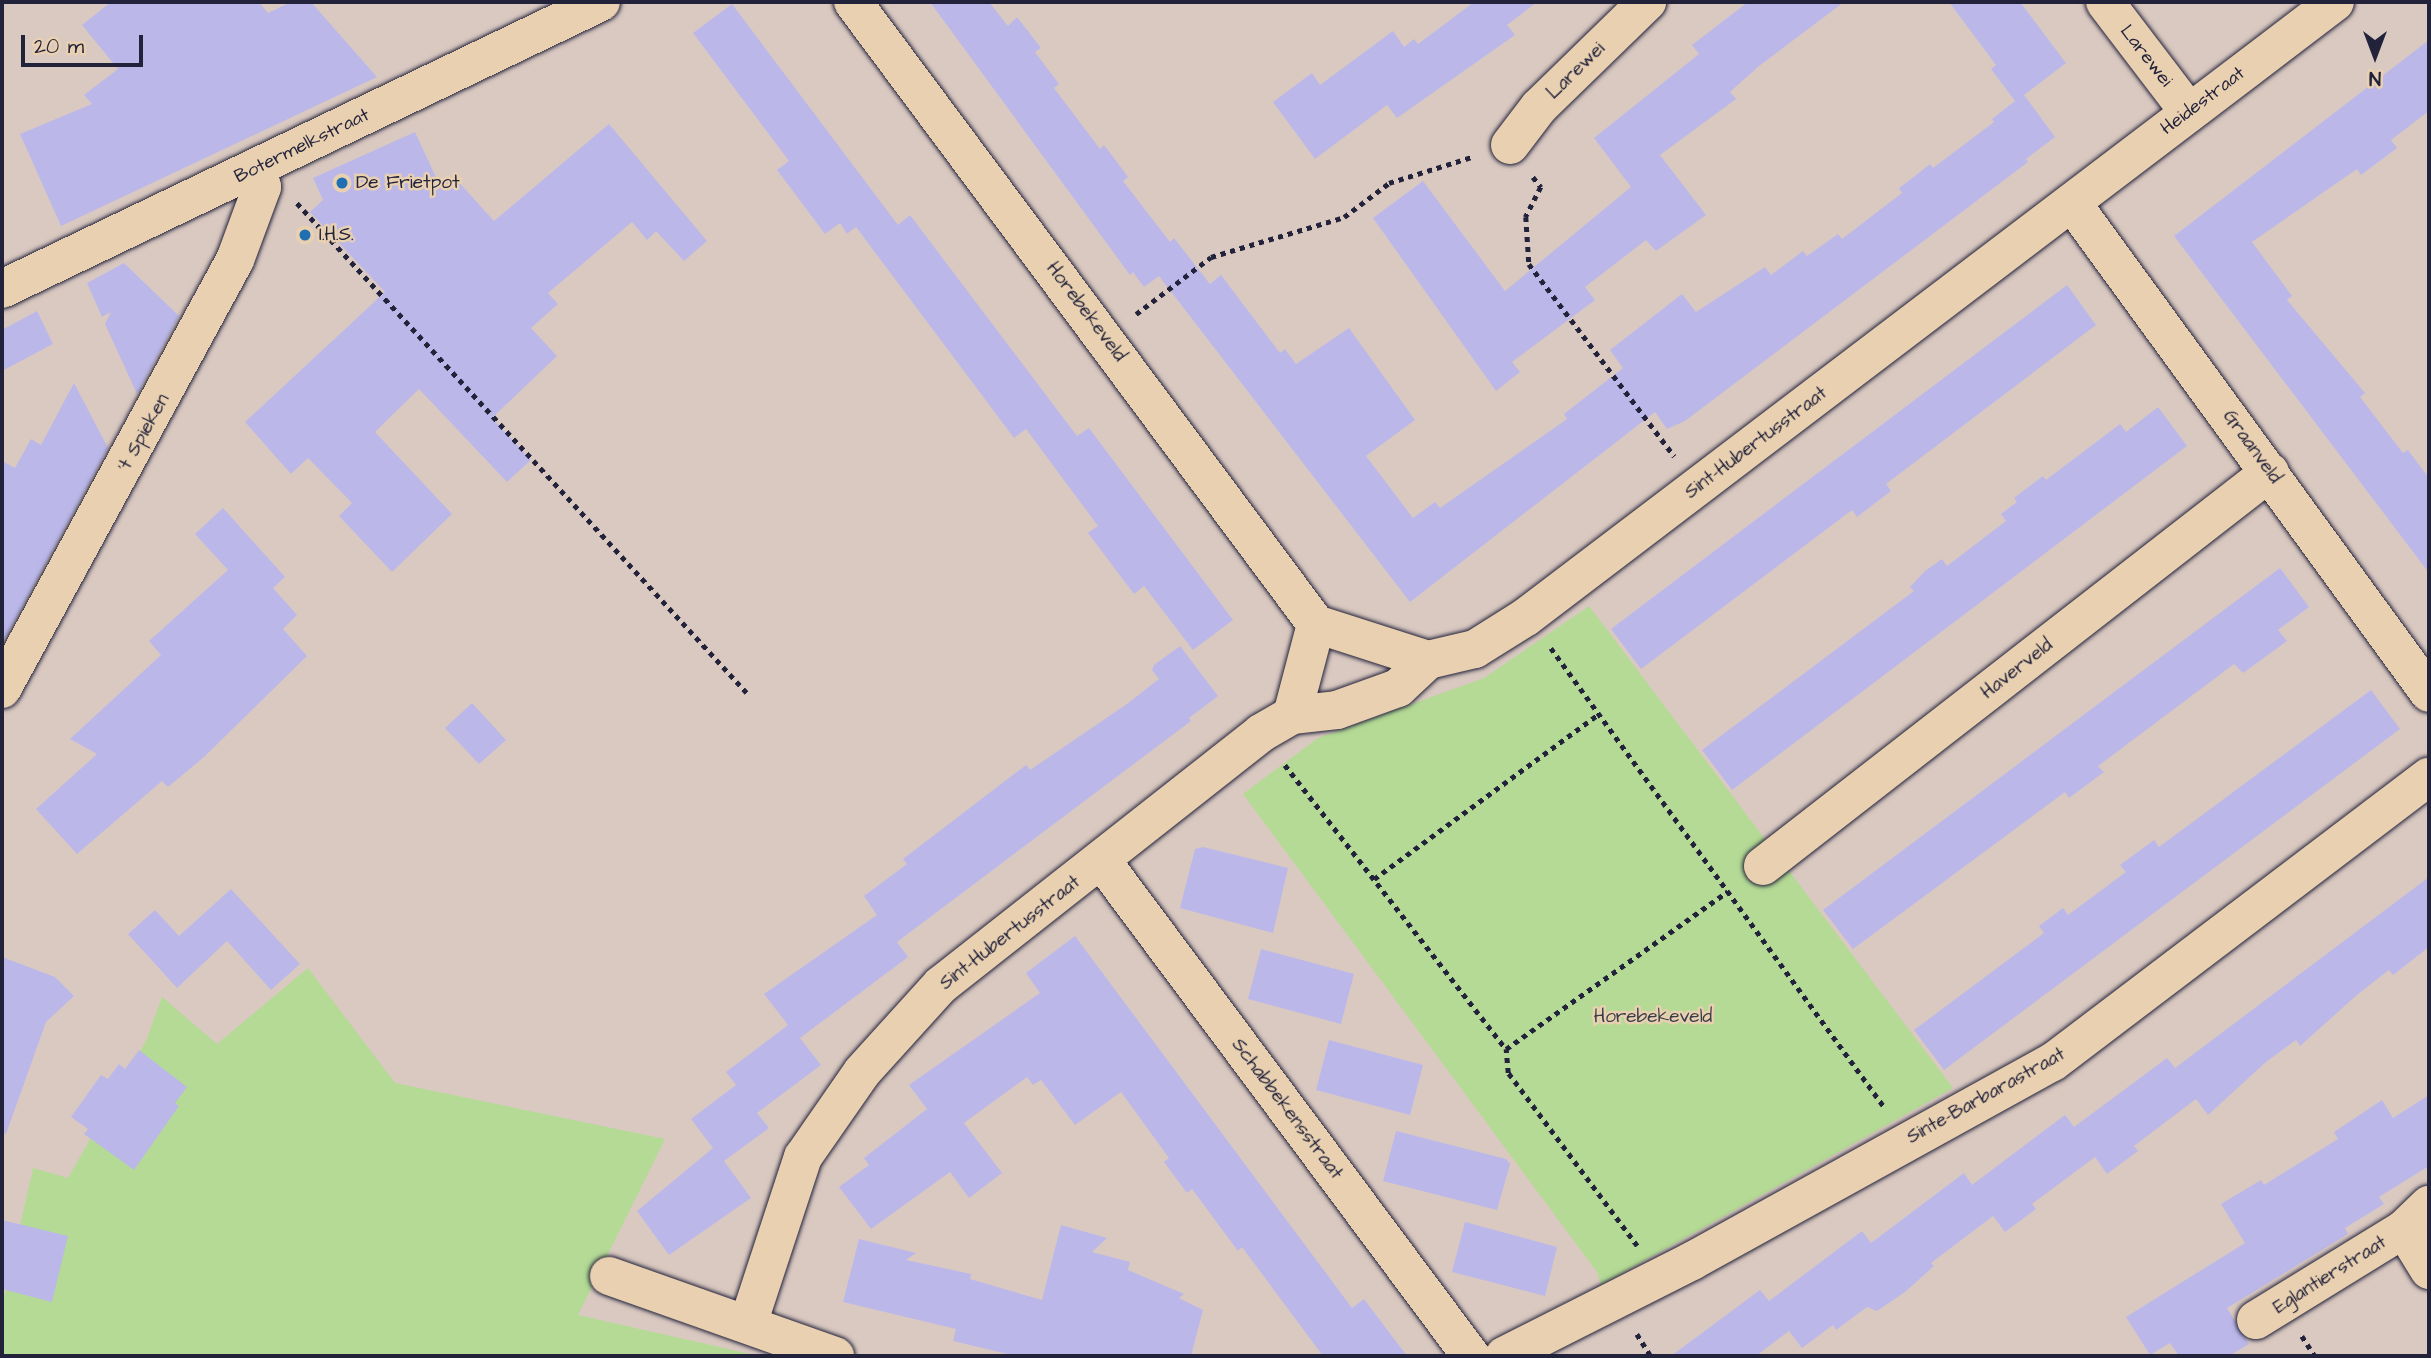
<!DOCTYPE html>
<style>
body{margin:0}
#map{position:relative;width:2431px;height:1358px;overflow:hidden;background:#dac9c1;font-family:"Architects Daughter",sans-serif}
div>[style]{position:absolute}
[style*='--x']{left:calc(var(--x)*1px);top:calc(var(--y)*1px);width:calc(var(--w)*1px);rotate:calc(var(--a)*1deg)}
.green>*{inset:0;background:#b4da95}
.building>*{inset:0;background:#bbb8e9}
.path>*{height:4.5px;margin-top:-2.25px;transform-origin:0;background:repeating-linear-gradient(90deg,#22223b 0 5px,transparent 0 10px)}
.roads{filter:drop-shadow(0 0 2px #22223b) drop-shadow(0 0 2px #22223b)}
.minor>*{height:38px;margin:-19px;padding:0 19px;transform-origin:19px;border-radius:19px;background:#e8d0b0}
.dots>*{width:19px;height:19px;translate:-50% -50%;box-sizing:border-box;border:4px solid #e8d0b0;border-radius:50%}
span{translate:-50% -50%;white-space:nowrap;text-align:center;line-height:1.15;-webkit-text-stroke:5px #e8d0b0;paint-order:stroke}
.street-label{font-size:19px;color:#22223b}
.poi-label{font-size:19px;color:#22223b}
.left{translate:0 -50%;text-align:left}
.park-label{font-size:19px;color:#383e48}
.frame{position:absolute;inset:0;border:4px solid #22223b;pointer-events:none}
.north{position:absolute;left:2340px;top:21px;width:70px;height:70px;-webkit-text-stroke:5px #e8d0b0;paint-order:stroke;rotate:180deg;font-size:19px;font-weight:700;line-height:28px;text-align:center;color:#22223b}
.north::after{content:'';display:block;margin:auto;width:24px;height:32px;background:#22223b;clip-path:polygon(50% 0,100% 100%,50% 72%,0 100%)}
.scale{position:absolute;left:21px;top:35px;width:122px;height:32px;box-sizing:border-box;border:4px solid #22223b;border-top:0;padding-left:9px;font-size:21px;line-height:24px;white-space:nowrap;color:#22223b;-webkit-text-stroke:5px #e8d0b0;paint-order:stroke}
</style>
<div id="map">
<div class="green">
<div style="clip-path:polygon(1589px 606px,1953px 1088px,1601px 1285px,1597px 1272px,1243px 794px,1318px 738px,1484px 678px)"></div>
<div style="clip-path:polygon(308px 968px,395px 1083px,665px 1139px,578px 1315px,759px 1356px,2px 1356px,2px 1306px,33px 1168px,68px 1178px,146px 1041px,162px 997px,217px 1044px)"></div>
</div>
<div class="building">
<div style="clip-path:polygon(111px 2px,259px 2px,268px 13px,291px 2px,311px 2px,377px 77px,61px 226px,20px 134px,92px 104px,84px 95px,118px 69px,82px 25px)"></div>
<div style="clip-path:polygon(930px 2px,989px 2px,1008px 26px,1017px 17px,1041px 48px,1035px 52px,1059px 84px,1054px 88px,1100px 149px,1104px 145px,1117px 162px,1128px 177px,1123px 181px,1170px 242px,1174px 238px,1210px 284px,1221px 275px,1280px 353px,1285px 349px,1296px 364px,1349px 328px,1415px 420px,1366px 456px,1413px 518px,1435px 502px,1440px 508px,1567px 419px,1564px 414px,1623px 368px,1610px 350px,1682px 294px,1696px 312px,1765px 267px,1771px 275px,1803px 251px,1807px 256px,1838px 234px,1842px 239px,1902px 193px,1899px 188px,1915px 176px,1930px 164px,1933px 168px,1994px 122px,1992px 119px,2015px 101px,1991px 69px,1996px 65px,1949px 2px,2020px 2px,2066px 63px,2024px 95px,2055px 137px,2026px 159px,2028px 162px,1685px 421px,1667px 429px,1655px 412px,1410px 602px,1159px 276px,1144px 287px,1133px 272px,1130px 275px)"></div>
<div style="clip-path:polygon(1474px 2px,1537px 2px,1507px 25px,1515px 35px,1397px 118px,1387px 105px,1315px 159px,1273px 102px,1312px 73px,1320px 85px,1393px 31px,1404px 47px,1414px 39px,1418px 44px)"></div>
<div style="clip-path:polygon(1748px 2px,1844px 2px,1759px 66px,1730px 92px,1736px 99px,1660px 155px,1706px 215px,1656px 251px,1646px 240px,1585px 287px,1595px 300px,1512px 362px,1520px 372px,1496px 391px,1373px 218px,1423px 181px,1505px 291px,1631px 187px,1594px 138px,1699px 54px,1692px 45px)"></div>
<div style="clip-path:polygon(732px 4px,898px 225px,910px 215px,1077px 436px,1089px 428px,1233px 620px,1193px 650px,1144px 586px,1134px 594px,1088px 533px,1098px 526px,1026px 429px,1014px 438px,856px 227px,847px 234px,840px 223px,825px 234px,777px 170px,789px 161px,693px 33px)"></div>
<div style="clip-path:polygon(2429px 40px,2429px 111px,2391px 140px,2397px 148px,2361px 175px,2357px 169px,2252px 242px,2292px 296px,2287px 300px,2365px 393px,2360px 397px,2403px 453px,2408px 450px,2429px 478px,2429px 573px,2174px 236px)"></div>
<div style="clip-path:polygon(609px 124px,707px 241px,684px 261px,656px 231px,647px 240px,632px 222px,548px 293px,558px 304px,531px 328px,557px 356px,492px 418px,531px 460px,507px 482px,419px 389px,375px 432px,452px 514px,392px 572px,339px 516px,352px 503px,308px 458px,291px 474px,245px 422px,385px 292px,310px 212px,323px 200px,313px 178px,415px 132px,440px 186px,455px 178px,494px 221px)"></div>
<div style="clip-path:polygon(124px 263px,179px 316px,137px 394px,105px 324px,111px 312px,102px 317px,87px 283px)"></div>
<div style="clip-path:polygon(2067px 285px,2096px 325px,1886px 484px,1891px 491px,1857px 517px,1852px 510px,1641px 669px,1611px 629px)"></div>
<div style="clip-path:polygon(37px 311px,53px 344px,2px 371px,2px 330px)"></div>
<div style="clip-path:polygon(74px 383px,108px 448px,2px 644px,2px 461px,15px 468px,31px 439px,41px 445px)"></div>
<div style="clip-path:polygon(2158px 407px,2187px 446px,1732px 790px,1702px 750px,1914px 591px,1910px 587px,1925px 571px,1942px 559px,1947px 566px,2006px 521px,2001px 514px,2017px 502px,2014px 498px,2043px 476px,2046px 480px,2120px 424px,2126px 432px)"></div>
<div style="clip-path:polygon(223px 508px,285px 577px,273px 588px,297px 615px,283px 629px,307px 656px,204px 757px,168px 787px,162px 781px,77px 854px,36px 809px,97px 754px,70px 739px,161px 655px,149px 641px,228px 570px,195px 534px)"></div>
<div style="clip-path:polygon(2280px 568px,2309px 607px,2278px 630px,2287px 641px,2243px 673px,2234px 664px,2098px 766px,2104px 772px,2069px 798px,2065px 792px,1853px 949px,1823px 910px)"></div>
<div style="clip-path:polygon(1180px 646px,1218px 696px,1189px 718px,1191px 721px,897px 942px,908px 957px,800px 1038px,821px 1065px,757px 1113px,769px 1128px,724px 1161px,751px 1198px,669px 1255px,637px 1211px,713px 1148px,691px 1119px,736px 1085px,726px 1072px,788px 1025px,764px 994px,877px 915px,864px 896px,907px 864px,903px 859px,1026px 765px,1030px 770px,1127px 704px,1159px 679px,1152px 670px,1154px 665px)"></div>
<div style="clip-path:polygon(2371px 690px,2400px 729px,1944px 1070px,1914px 1030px,2044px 933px,2039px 926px,2063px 908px,2068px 915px,2126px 872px,2120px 865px,2154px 840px,2159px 847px)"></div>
<div style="clip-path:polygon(472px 703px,506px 740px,479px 764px,445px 728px)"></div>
<div style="clip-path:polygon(1203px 847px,1288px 868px,1273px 933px,1180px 908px,1195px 849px)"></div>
<div style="clip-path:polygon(2429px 877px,2429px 947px,2393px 975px,2389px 970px,2358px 994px,2300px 1046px,2296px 1040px,2266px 1062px,2208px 1115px,2196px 1099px,2134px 1146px,2138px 1151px,2107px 1174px,2095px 1157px,2032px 1204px,2036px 1209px,2005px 1232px,1993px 1216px,1931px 1263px,1934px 1266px,1905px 1292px,1877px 1311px,1867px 1307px,1836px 1330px,1833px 1325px,1802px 1348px,1789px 1331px,1756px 1356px,1671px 1356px,1760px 1290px,1769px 1301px,1862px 1231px,1871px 1243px,1964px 1173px,1972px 1185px,2065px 1115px,2074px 1127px,2167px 1058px,2175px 1068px)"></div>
<div style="clip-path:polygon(231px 889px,300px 964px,271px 990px,227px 941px,177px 988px,128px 934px,155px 910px,179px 936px)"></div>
<div style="clip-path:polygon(1075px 936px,1352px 1308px,1364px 1299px,1407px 1356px,1323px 1356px,1242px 1247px,1238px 1251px,1192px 1189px,1187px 1193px,1164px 1162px,1169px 1158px,1121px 1092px,1075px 1125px,1041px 1080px,1033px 1085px,1027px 1077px,964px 1123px,1002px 1173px,969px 1198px,950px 1172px,871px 1229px,839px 1187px,869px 1165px,864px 1158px,927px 1109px,909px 1085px,1040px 993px,1026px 973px)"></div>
<div style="clip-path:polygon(1261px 949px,1354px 974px,1341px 1024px,1248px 999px)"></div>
<div style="clip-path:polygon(2px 957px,55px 977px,74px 996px,46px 1022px,6px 1134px,2px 1133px)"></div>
<div style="clip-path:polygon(1329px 1040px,1423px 1065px,1410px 1115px,1316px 1090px)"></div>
<div style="clip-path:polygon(139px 1050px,187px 1087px,175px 1103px,179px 1106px,134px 1170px,84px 1134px,88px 1129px,71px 1117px,101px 1075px,108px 1079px,119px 1064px,125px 1069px)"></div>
<div style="clip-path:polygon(2429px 1095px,2429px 1166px,2379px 1197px,2384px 1204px,2345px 1228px,2348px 1234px,2227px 1308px,2249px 1344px,2229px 1356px,2179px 1356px,2170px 1343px,2150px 1355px,2126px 1317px,2245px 1243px,2221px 1204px,2261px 1180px,2264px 1185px,2338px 1139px,2334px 1132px,2382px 1100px,2393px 1118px)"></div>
<div style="clip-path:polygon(1396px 1131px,1506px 1159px,1510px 1164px,1497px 1210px,1383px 1181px)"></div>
<div style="clip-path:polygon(2px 1220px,68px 1236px,52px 1302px,2px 1289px)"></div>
<div style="clip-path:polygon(1465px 1222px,1557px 1247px,1545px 1296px,1452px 1272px)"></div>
<div style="clip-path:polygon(1061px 1225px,1107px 1238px,1092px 1252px,1130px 1262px,1128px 1270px,1184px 1294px,1179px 1298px,1203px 1310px,1191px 1356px,1016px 1356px,953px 1341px,956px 1329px,843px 1302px,859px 1239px,916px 1253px,906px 1260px,971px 1274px,970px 1279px,1042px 1300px)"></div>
</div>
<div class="path">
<div style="--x:1533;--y:177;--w:13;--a:51"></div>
<div style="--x:1541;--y:187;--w:34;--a:117"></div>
<div style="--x:1526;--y:217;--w:47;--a:86.3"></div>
<div style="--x:1529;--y:264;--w:241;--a:52.9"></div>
<div style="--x:297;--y:203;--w:668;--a:47.43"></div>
<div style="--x:1136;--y:314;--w:94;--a:-37.2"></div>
<div style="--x:1211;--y:257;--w:139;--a:-16.7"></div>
<div style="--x:1344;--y:217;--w:56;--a:-37.1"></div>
<div style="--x:1389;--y:183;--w:87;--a:-17.4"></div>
<div style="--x:1551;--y:648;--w:568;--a:54.02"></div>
<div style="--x:1285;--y:765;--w:360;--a:52.1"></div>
<div style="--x:1374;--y:879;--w:277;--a:-36.3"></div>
<div style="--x:1637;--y:1246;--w:216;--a:-126.7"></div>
<div style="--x:1508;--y:1073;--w:24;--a:-95"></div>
<div style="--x:1506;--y:1049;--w:272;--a:-35.4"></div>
<div style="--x:1637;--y:1334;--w:26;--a:58"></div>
<div style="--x:2302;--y:1336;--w:24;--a:57"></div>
</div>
<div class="roads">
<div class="minor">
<div style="--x:853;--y:2;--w:775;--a:53.34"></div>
<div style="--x:2105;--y:2;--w:137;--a:52.7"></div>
<div style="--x:1510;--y:145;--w:48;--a:-52.7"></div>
<div style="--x:1539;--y:107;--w:151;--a:-44.2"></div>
<div style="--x:2072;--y:203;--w:606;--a:53.92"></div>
<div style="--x:2;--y:289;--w:664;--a:-25.6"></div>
<div style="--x:1316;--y:624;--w:118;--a:17.8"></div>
<div style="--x:1428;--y:660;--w:48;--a:-13.2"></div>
<div style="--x:1475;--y:649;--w:60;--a:-32.1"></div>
<div style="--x:1526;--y:617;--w:1016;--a:-37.24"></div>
<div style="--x:2;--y:689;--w:488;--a:-61.5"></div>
<div style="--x:235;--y:260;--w:78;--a:-69.7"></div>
<div style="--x:262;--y:187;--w:20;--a:-105"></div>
<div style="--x:1292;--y:715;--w:45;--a:-6.3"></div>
<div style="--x:1337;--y:710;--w:65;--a:-19.8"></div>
<div style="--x:1398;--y:688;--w:41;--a:-43"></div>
<div style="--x:1102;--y:861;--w:617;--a:53.3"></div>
<div style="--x:1763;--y:866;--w:642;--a:-37.85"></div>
<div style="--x:2404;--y:1229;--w:35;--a:-44"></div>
<div style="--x:609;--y:1276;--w:240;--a:19.5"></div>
<div style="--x:2256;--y:1320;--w:174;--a:-31.6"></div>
<div style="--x:2404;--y:1229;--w:48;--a:58.6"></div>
<div style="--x:748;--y:1324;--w:176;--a:-71.8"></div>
<div style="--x:803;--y:1157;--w:103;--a:-55.2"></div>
<div style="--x:862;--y:1072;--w:118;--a:-47.8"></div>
<div style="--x:941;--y:985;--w:407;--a:-38.2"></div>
<div style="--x:1261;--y:733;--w:36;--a:-30"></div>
<div style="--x:1292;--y:715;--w:94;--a:-75.2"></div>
<div style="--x:1504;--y:1356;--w:211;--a:-26.8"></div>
<div style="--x:1692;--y:1261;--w:412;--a:-28.9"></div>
<div style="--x:2053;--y:1062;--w:472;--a:-37.2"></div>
</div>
</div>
<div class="dots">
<div style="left:342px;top:183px;background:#1f6fb2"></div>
<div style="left:305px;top:235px;background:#1f6fb2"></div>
</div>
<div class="street-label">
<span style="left:2146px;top:56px;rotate:52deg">Larewei</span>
<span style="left:1576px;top:71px;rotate:-44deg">Larewei</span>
<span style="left:2203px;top:101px;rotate:-37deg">Heidestraat</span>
<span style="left:302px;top:146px;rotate:-26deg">Botermelkstraat</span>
<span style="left:1086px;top:312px;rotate:53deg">Horebekeveld</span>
<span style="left:144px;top:433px;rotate:-61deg">'t Spieken</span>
<span style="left:1756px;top:443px;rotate:-37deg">Sint-Hubertusstraat</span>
<span style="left:2252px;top:447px;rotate:54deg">Graanveld</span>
<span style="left:2017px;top:669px;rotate:-38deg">Haverveld</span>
<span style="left:1010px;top:933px;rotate:-38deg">Sint-Hubertusstraat</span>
<span style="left:1986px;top:1096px;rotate:-29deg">Sinte-Barbarastraat</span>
<span style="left:1287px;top:1109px;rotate:53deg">Schabbekensstraat</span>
<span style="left:2330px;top:1275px;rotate:-32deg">Eglantierstraat</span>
</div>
<div class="poi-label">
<span class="left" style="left:356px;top:183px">De Frietpot</span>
<span class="left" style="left:319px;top:235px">I.H.S.</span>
</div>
<div class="park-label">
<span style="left:1653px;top:1017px">Horebekeveld</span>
</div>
<div class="frame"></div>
<div class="north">N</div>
<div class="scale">20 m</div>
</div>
